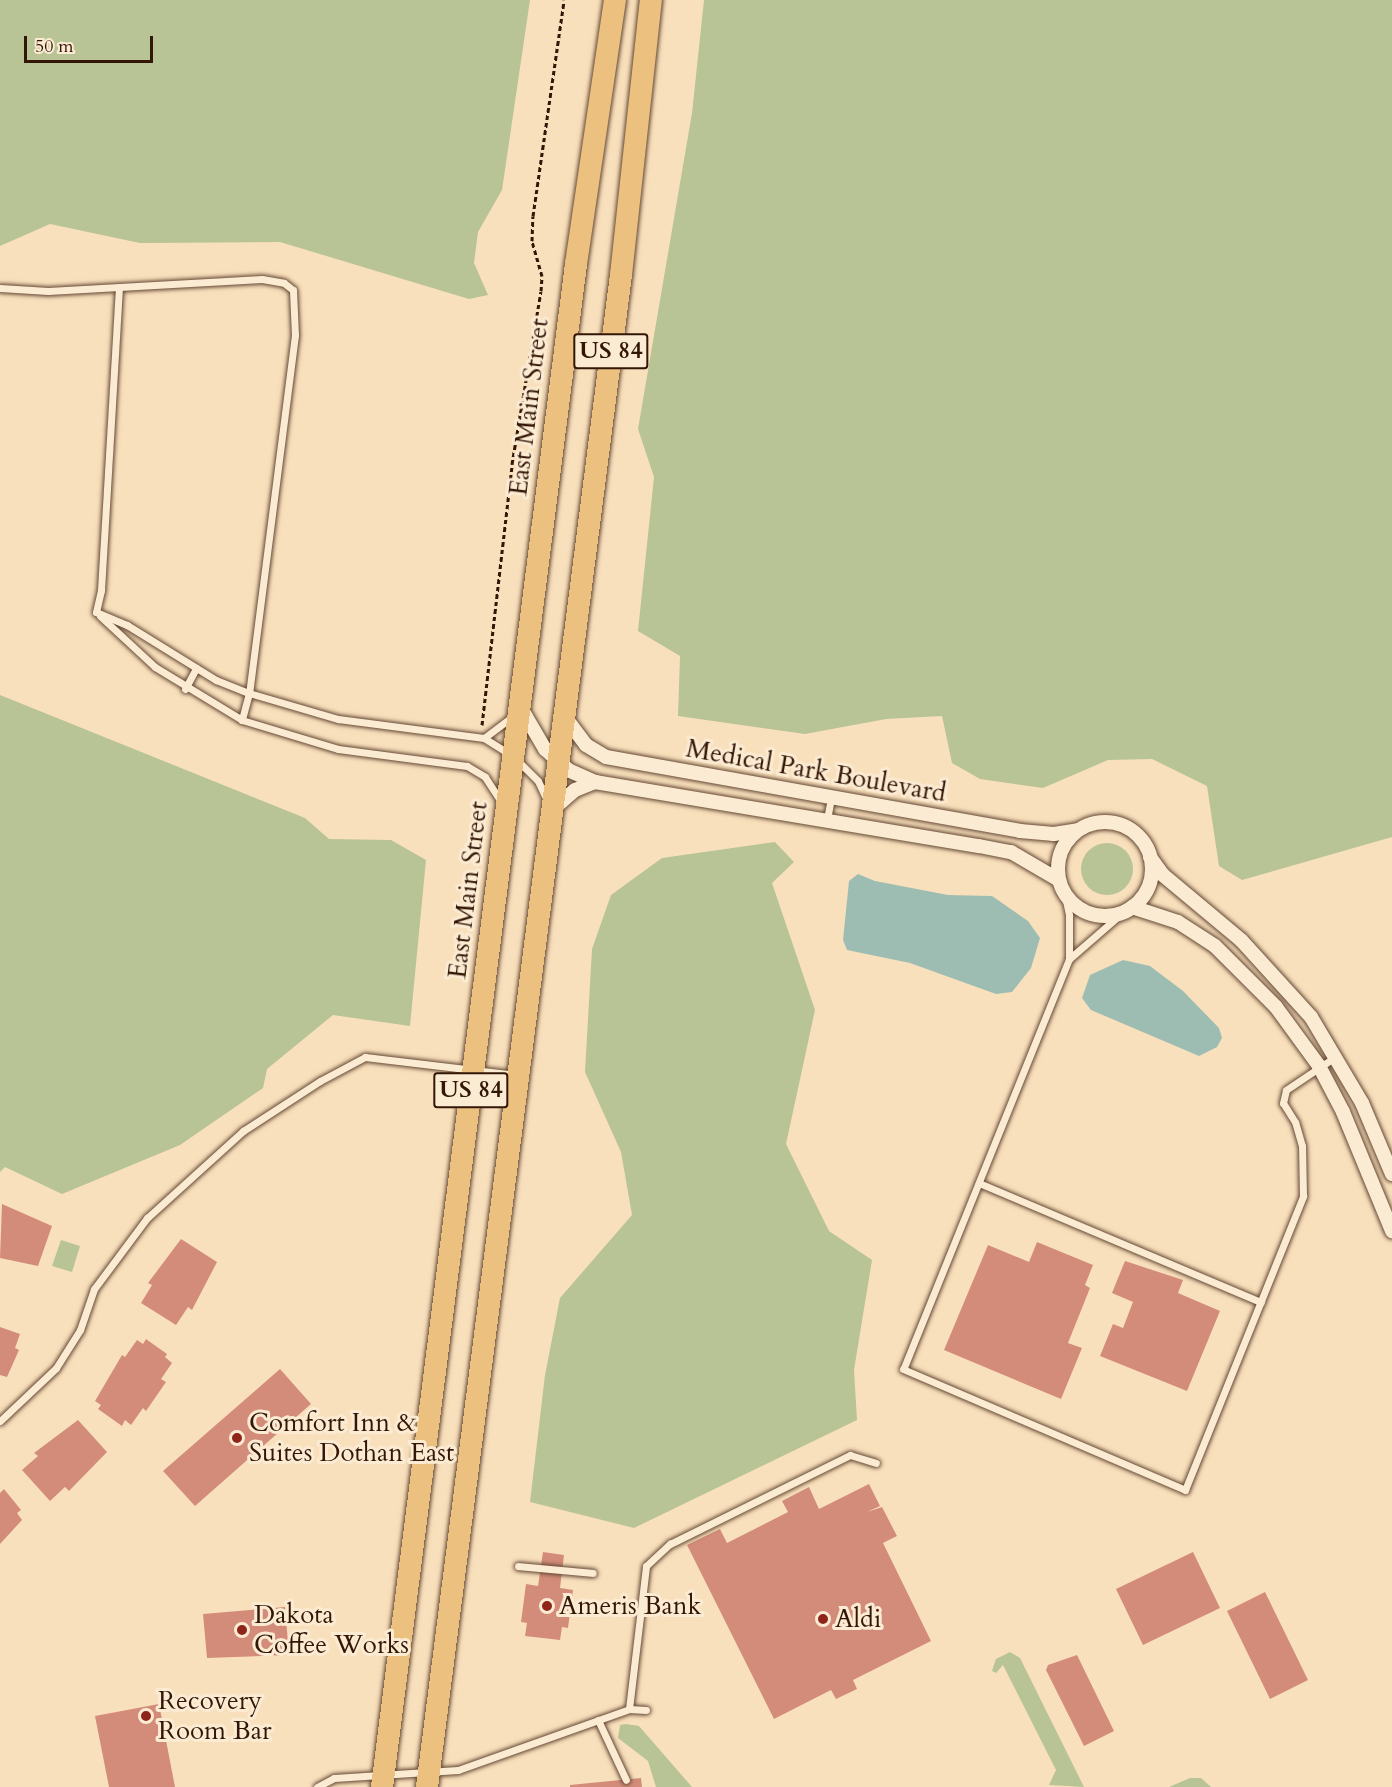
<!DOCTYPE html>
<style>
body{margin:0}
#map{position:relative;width:1392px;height:1787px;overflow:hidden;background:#f9e0bc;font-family:Cardo,serif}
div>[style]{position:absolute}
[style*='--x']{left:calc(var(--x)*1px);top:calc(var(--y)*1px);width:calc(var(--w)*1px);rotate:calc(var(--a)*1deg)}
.green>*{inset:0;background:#b8c396}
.round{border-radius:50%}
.water>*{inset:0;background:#9ebdb2}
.building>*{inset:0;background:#d48c7a}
.path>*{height:3px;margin-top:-1.5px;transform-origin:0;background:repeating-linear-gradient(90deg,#331606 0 4.5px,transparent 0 7.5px)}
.roads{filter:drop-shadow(0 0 2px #644834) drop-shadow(0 0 2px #644834)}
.service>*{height:7px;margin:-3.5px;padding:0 3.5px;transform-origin:3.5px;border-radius:3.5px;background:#fbebd3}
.minor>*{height:14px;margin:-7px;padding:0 7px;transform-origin:7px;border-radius:7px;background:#fbebd3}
.minor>.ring{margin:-7px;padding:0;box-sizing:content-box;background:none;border:14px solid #fbebd3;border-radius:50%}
.trunk>*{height:22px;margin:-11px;padding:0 11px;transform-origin:11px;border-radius:11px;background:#ecc07e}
.dots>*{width:16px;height:16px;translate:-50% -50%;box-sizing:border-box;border:3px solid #fbebd3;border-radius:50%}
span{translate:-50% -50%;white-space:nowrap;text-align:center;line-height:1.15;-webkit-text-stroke:6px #fbebd3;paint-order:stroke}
.shield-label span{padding:2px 4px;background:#fbebd3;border:2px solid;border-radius:4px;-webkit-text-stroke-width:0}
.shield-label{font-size:24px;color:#331606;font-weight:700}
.street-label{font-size:26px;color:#331606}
.poi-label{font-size:26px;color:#331606}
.left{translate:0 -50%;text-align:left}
.scale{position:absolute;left:24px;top:36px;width:129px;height:27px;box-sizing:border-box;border:3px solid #331606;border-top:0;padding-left:8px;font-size:18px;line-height:21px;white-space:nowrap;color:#331606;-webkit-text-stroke:4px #fbebd3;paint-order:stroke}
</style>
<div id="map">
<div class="green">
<div style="clip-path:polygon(0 0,530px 0,502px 190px,478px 232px,474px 263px,488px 295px,469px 299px,280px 242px,140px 243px,50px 224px,0 246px)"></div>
<div style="clip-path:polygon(704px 0,1392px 0,1392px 837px,1242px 880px,1219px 866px,1207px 786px,1152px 759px,1108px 760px,1043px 788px,980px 779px,952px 763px,942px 716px,886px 719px,805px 734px,678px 716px,680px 656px,638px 631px,654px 477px,638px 429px,692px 113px)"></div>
<div style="clip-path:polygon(0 695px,305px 818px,329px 839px,391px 840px,426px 860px,410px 1026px,333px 1015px,267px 1069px,263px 1088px,180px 1145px,62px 1194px,5px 1167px,0 1172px)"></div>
<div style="clip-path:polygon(775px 842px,794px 862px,772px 883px,815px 1010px,786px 1144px,829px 1231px,872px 1260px,854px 1370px,857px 1420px,634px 1528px,530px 1502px,545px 1375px,560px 1298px,632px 1215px,621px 1152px,585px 1072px,592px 949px,611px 895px,662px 858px)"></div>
<div class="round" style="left:1081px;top:843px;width:52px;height:52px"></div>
<div style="clip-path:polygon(61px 1240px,80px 1246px,72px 1272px,52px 1266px)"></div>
<div style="clip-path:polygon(1010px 1652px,1020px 1658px,1084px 1787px,1049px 1785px,1056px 1770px,1003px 1665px,996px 1673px,992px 1671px,996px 1659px)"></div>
<div style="clip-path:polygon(626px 1724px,639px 1726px,692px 1787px,656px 1787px,648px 1761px,618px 1738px,620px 1725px)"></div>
<div style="clip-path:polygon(1190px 1778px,1201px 1778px,1211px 1787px,1169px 1787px)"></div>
</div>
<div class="water">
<div style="clip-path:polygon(858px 874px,875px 881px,948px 895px,992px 896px,1028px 921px,1040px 938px,1031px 968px,1012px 992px,996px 994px,910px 963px,847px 950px,843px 940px,849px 881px)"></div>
<div style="clip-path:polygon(1123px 960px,1150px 966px,1183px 991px,1219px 1028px,1222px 1038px,1217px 1047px,1199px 1056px,1091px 1010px,1082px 998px,1090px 975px)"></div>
</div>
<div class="building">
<div style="clip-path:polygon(2px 1204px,52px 1226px,38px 1266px,0 1258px)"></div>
<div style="clip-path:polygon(181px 1239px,217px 1262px,192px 1310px,188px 1307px,176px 1325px,141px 1303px,152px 1285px,148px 1283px)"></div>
<div style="clip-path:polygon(1037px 1242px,1093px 1265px,1085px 1285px,1090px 1288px,1068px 1343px,1082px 1348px,1061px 1399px,944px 1350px,988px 1245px,1029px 1262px)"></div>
<div style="clip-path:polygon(1125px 1261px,1183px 1280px,1178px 1293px,1220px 1311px,1187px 1391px,1100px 1356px,1113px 1324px,1123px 1328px,1133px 1302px,1112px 1293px)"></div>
<div style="clip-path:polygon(0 1327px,20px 1334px,15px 1348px,19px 1350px,7px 1377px,0 1375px)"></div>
<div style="clip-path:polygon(146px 1339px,167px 1354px,165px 1357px,172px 1363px,161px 1379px,166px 1382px,146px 1411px,143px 1408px,131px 1425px,125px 1420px,122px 1426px,98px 1409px,101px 1405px,95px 1401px,122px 1355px,125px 1357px,137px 1340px,143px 1344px)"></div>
<div style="clip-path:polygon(280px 1369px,311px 1404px,195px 1506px,163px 1471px)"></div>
<div style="clip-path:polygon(78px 1420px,107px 1452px,69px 1491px,65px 1487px,50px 1501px,22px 1470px,38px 1456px,34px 1453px)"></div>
<div style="clip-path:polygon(869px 1484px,880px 1506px,867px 1512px,882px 1507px,897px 1536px,883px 1543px,931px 1641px,853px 1680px,857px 1689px,836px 1699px,831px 1690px,774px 1719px,687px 1545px,720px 1529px,727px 1543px,788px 1512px,782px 1501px,809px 1487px,819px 1509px)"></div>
<div style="clip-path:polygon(4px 1489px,21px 1510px,17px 1513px,22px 1520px,0 1544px,0 1493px)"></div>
<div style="clip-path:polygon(543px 1552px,564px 1555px,560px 1588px,573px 1590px,568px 1628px,562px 1627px,560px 1640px,525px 1636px,527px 1623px,521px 1622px,526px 1584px,538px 1586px)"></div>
<div style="clip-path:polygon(1193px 1552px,1220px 1608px,1143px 1645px,1116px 1589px)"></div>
<div style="clip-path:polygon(1265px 1592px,1308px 1680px,1270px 1699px,1227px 1611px)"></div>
<div style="clip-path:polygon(285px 1607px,289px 1655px,207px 1658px,203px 1614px)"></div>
<div style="clip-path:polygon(1077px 1655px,1114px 1731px,1084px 1746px,1046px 1670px,1048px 1665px)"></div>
<div style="clip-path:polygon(159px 1704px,175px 1787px,109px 1787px,95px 1716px)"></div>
<div style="clip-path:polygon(641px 1778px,642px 1787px,570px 1787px,570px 1785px)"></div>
</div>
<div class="path">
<div style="--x:482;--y:725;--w:263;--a:-83.4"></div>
<div style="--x:512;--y:464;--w:175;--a:-80.5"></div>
<div style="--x:541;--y:291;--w:15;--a:-86"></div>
<div style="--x:542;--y:276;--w:36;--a:-106"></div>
<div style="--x:532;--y:241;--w:25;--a:-88"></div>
<div style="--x:533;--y:216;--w:218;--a:-81.8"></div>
</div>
<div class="roads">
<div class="service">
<div style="--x:0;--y:288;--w:48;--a:3.6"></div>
<div style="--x:48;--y:291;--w:214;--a:-3.2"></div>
<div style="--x:262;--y:279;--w:22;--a:10"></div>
<div style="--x:284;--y:283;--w:11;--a:38"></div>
<div style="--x:293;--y:290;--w:45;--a:87.5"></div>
<div style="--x:295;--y:335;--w:361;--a:97.3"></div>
<div style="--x:249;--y:693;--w:28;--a:105"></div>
<div style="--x:96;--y:612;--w:34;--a:23"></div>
<div style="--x:127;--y:625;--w:105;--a:31.7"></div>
<div style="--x:216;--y:680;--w:35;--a:22"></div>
<div style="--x:249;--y:693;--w:93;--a:16.3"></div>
<div style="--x:338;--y:719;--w:147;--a:7.4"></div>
<div style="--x:484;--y:738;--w:31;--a:32"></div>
<div style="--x:96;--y:612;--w:23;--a:-77"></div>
<div style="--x:101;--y:590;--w:303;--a:-86.6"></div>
<div style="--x:100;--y:616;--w:75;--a:42.8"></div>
<div style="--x:155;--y:667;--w:102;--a:31.3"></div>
<div style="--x:242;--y:720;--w:100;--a:16.8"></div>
<div style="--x:338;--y:749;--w:130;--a:7.5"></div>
<div style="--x:467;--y:766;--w:21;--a:31"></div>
<div style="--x:485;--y:777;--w:27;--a:57"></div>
<div style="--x:185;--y:689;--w:24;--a:-62"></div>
<div style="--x:484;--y:738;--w:34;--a:-37"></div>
<div style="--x:518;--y:761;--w:28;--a:45"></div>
<div style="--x:538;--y:781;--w:21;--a:65"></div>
<div style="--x:827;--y:819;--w:21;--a:-79"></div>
<div style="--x:1064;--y:891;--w:25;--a:78"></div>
<div style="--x:1069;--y:915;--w:44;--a:90"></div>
<div style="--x:1069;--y:959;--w:442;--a:112"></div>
<div style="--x:903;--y:1369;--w:307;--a:23.2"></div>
<div style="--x:1185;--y:1490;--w:317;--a:-68.1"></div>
<div style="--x:1303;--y:1196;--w:50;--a:-91.1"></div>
<div style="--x:1302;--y:1146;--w:25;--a:-106"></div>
<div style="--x:1295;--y:1122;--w:22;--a:-122"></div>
<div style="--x:1283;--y:1103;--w:13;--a:-77"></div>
<div style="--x:1286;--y:1090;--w:59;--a:-34"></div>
<div style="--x:1069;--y:959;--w:70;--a:-41"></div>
<div style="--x:979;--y:1183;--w:306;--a:22.9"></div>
<div style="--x:0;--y:1421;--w:77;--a:-43.4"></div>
<div style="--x:56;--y:1368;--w:45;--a:-57.7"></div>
<div style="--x:80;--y:1330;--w:43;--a:-71.1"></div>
<div style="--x:94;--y:1289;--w:89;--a:-53.3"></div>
<div style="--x:147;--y:1218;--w:130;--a:-42.2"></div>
<div style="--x:243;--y:1131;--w:92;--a:-33"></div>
<div style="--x:320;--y:1081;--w:51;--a:-28.1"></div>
<div style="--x:365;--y:1057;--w:152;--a:6.8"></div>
<div style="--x:518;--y:1566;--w:75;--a:5.3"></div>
<div style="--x:629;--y:1709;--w:144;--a:-83.2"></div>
<div style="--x:646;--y:1566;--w:33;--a:-43"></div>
<div style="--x:670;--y:1544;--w:201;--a:-26.3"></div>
<div style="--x:850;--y:1455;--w:27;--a:17"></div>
<div style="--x:598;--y:1720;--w:66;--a:65"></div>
<div style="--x:317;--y:1787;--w:19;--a:-28"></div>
<div style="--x:334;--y:1778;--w:124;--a:-3.7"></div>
<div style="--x:458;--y:1770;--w:182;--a:-19.6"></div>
<div style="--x:629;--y:1709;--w:17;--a:3"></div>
</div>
<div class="minor">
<div style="--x:521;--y:708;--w:48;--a:59.7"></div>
<div style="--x:545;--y:749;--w:31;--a:42"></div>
<div style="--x:568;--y:770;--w:30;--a:24"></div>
<div style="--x:595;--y:782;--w:389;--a:9.5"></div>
<div style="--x:979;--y:846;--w:33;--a:11"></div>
<div style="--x:1011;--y:852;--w:56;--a:30.3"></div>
<div style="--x:565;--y:717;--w:35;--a:53"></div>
<div style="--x:586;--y:745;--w:23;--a:31"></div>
<div style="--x:606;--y:757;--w:421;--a:10.1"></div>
<div style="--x:1020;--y:831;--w:34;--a:5"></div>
<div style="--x:1054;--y:834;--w:24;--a:-9"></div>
<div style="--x:552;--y:810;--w:30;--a:-41"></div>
<div style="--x:575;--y:790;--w:22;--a:-22"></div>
<div class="ring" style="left:1058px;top:822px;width:80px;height:80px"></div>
<div style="--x:1150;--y:857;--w:22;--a:54"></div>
<div style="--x:1163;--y:875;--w:102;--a:39.8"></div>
<div style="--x:1241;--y:940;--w:104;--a:47.7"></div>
<div style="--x:1311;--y:1017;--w:100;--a:59.3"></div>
<div style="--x:1362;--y:1103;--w:77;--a:67.1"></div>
<div style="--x:1132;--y:907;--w:48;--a:18.1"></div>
<div style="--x:1178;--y:922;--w:44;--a:33"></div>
<div style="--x:1215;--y:946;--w:86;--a:45"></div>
<div style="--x:1276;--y:1007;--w:73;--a:53.9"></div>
<div style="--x:1319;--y:1066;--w:52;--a:62.4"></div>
<div style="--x:1343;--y:1112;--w:129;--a:67.6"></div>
</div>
<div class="trunk">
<div style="--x:382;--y:1787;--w:1535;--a:-82.74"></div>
<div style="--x:576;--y:264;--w:267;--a:-81.6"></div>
<div style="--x:427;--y:1787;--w:1524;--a:-82.69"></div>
<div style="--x:621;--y:275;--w:277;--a:-83.8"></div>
</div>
</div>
<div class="dots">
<div style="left:237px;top:1438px;background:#8f2418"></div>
<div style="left:547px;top:1606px;background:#8f2418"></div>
<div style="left:823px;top:1619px;background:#8f2418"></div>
<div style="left:242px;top:1630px;background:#8f2418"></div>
<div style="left:146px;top:1716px;background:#8f2418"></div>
</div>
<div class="shield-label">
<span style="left:611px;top:351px">US 84</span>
<span style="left:471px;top:1090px">US 84</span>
</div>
<div class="street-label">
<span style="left:529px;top:407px;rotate:-83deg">East Main Street</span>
<span style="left:816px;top:771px;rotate:10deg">Medical Park Boulevard</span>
<span style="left:468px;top:890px;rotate:-83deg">East Main Street</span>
</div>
<div class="poi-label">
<span class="left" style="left:249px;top:1438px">Comfort Inn &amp;<br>Suites Dothan East</span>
<span class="left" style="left:559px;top:1606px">Ameris Bank</span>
<span class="left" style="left:254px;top:1630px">Dakota<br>Coffee Works</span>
<span class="left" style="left:835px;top:1619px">Aldi</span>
<span class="left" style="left:158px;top:1716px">Recovery<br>Room Bar</span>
</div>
<div class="scale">50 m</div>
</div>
